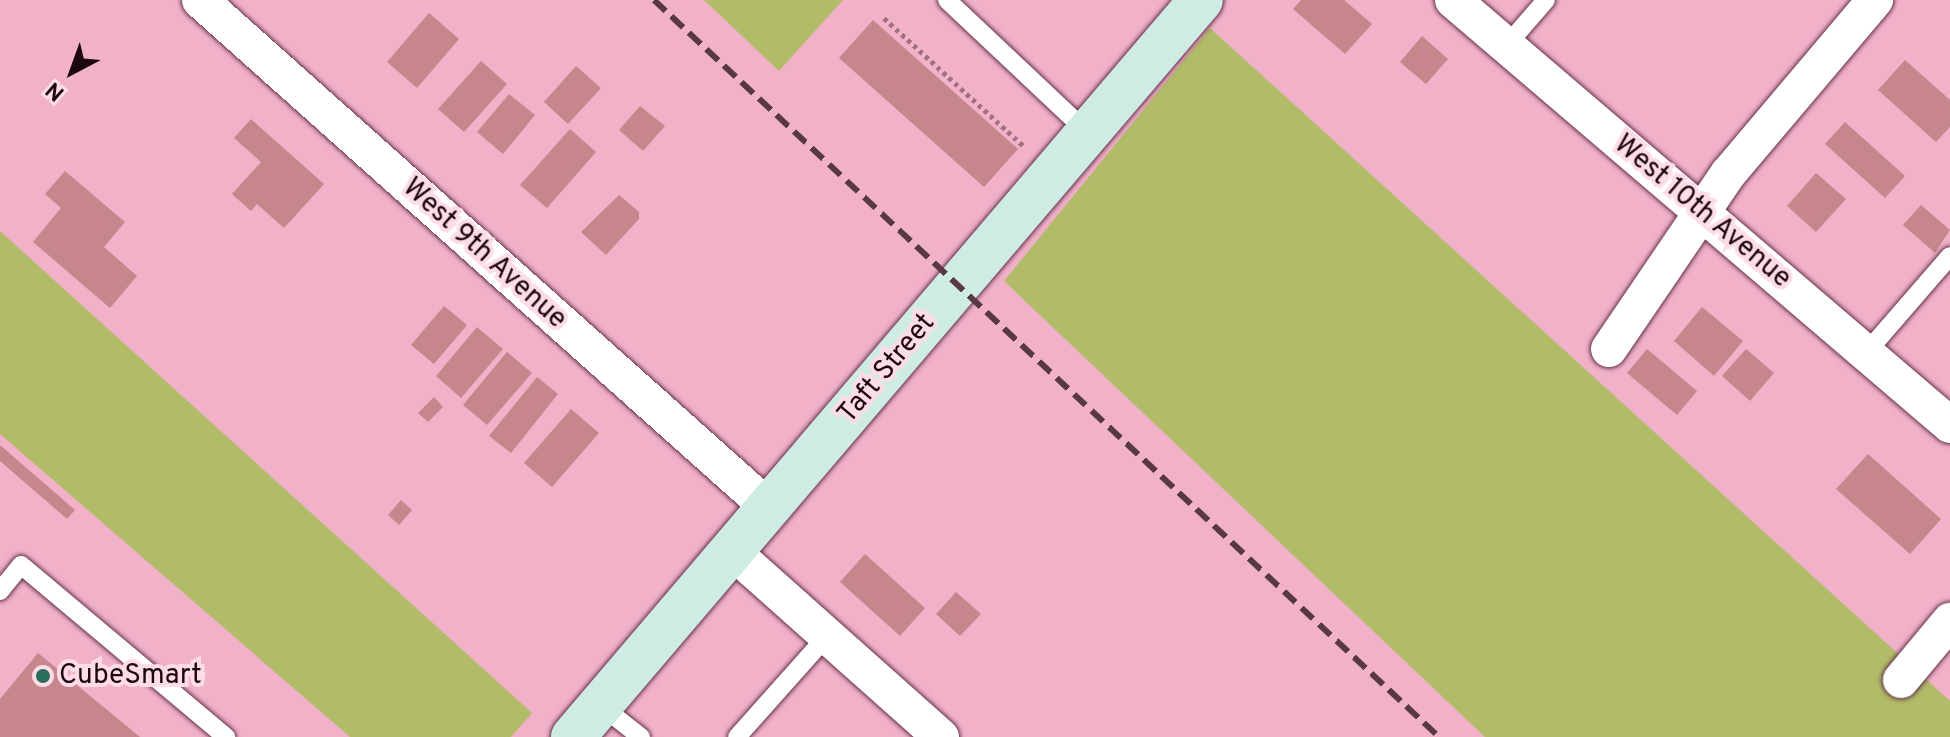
<!DOCTYPE html>
<style>
body{margin:0}
#map{position:relative;width:1950px;height:737px;overflow:hidden;background:#f0b1c9;font-family:Overpass,sans-serif}
div>[style]{position:absolute}
[style*='--x']{left:calc(var(--x)*1px);top:calc(var(--y)*1px);width:calc(var(--w)*1px);rotate:calc(var(--a)*1deg)}
.green>*{inset:0;background:#b2bb68}
.building>*{inset:0;background:#c6868b}
.path>*{height:5px;margin-top:-2.5px;transform-origin:0;background:repeating-linear-gradient(90deg,#a07183 0 4px,transparent 0 8px)}
.roads{filter:drop-shadow(0 0 2px #663249) drop-shadow(0 0 2px #663249)}
.lane>*{height:18px;margin:-9px;padding:0 9px;transform-origin:9px;border-radius:9px;background:#fff}
.street>*{height:36px;margin:-18px;padding:0 18px;transform-origin:18px;border-radius:18px;background:#fff}
.secondary>*{height:44px;margin:-22px;padding:0 22px;transform-origin:22px;border-radius:22px;background:#ceece4}
.rail>*{height:6px;margin-top:-3px;transform-origin:0;background:repeating-linear-gradient(90deg,#593846 0 16px,transparent 0 24px)}
.dots>*{width:22px;height:22px;translate:-50% -50%;box-sizing:border-box;border:4px solid #fddce8;border-radius:50%}
span{translate:-50% -50%;white-space:nowrap;text-align:center;line-height:1.15;-webkit-text-stroke:8px #fddce8;paint-order:stroke}
.street-label{font-size:28px;color:#1c0711}
.poi-label{font-size:28px;color:#1c0711}
.left{translate:0 -50%;text-align:left}
.north{position:absolute;left:32px;top:32px;width:80px;height:80px;-webkit-text-stroke:6px #fddce8;paint-order:stroke;rotate:221deg;font-size:22px;font-weight:700;line-height:32px;text-align:center;color:#1c0711}
.north::after{content:'';display:block;margin:auto;width:28px;height:36px;background:#1c0711;clip-path:polygon(50% 0,100% 100%,50% 72%,0 100%)}
</style>
<div id="map">
<div class="green">
<div style="clip-path:polygon(704px 0,843px 0,779px 71px)"></div>
<div style="clip-path:polygon(1210px 28px,1950px 701px,1950px 737px,1485px 737px,1004px 281px)"></div>
<div style="clip-path:polygon(0 231px,532px 713px,511px 737px,350px 737px,0 434px)"></div>
</div>
<div class="building">
<div style="clip-path:polygon(1301px 0,1344px 0,1372px 24px,1345px 54px,1293px 9px)"></div>
<div style="clip-path:polygon(429px 13px,459px 39px,417px 88px,387px 62px)"></div>
<div style="clip-path:polygon(873px 20px,1018px 149px,984px 187px,839px 58px)"></div>
<div style="clip-path:polygon(1422px 36px,1448px 59px,1426px 84px,1400px 62px)"></div>
<div style="clip-path:polygon(1905px 60px,1950px 100px,1950px 127px,1936px 142px,1878px 90px)"></div>
<div style="clip-path:polygon(481px 61px,507px 84px,464px 132px,438px 109px)"></div>
<div style="clip-path:polygon(576px 66px,601px 88px,568px 124px,544px 102px)"></div>
<div style="clip-path:polygon(509px 94px,535px 115px,503px 154px,477px 132px)"></div>
<div style="clip-path:polygon(640px 106px,665px 126px,643px 151px,619px 130px)"></div>
<div style="clip-path:polygon(251px 119px,324px 184px,284px 228px,257px 204px,251px 211px,232px 194px,261px 162px,234px 138px)"></div>
<div style="clip-path:polygon(1845px 122px,1905px 176px,1885px 198px,1825px 144px)"></div>
<div style="clip-path:polygon(570px 129px,596px 152px,547px 208px,520px 185px)"></div>
<div style="clip-path:polygon(65px 171px,125px 222px,104px 247px,137px 276px,110px 308px,33px 242px,61px 208px,45px 194px)"></div>
<div style="clip-path:polygon(1816px 173px,1846px 199px,1816px 232px,1787px 206px)"></div>
<div style="clip-path:polygon(619px 195px,639px 212px,639px 219px,606px 255px,581px 232px)"></div>
<div style="clip-path:polygon(1921px 205px,1950px 230px,1935px 253px,1903px 225px)"></div>
<div style="clip-path:polygon(444px 306px,467px 325px,434px 364px,411px 345px)"></div>
<div style="clip-path:polygon(1702px 307px,1743px 341px,1714px 376px,1674px 341px)"></div>
<div style="clip-path:polygon(477px 327px,503px 349px,461px 398px,436px 376px)"></div>
<div style="clip-path:polygon(1647px 349px,1697px 391px,1677px 415px,1627px 373px)"></div>
<div style="clip-path:polygon(1746px 349px,1774px 373px,1750px 401px,1722px 376px)"></div>
<div style="clip-path:polygon(507px 352px,532px 373px,487px 425px,463px 405px)"></div>
<div style="clip-path:polygon(537px 377px,558px 394px,511px 453px,489px 436px)"></div>
<div style="clip-path:polygon(434px 397px,443px 407px,428px 422px,418px 413px)"></div>
<div style="clip-path:polygon(571px 409px,599px 433px,552px 487px,524px 463px)"></div>
<div style="clip-path:polygon(0 445px,75px 510px,67px 519px,0 461px)"></div>
<div style="clip-path:polygon(1868px 454px,1941px 519px,1910px 554px,1836px 489px)"></div>
<div style="clip-path:polygon(401px 500px,412px 510px,399px 525px,388px 515px)"></div>
<div style="clip-path:polygon(865px 554px,925px 608px,900px 636px,840px 582px)"></div>
<div style="clip-path:polygon(956px 592px,981px 614px,960px 636px,936px 614px)"></div>
<div style="clip-path:polygon(38px 653px,140px 737px,0 737px,0 699px)"></div>
</div>
<div class="path">
<div style="--x:884;--y:18;--w:191;--a:42.5"></div>
</div>
<div class="roads">
<div class="lane">
<div style="--x:947;--y:0;--w:194;--a:43.3"></div>
<div style="--x:1506;--y:46;--w:61;--a:-49"></div>
<div style="--x:1866;--y:353;--w:128;--a:-49.1"></div>
<div style="--x:0;--y:591;--w:33;--a:-51"></div>
<div style="--x:21;--y:565;--w:268;--a:40"></div>
<div style="--x:600;--y:705;--w:52;--a:38"></div>
<div style="--x:737;--y:737;--w:135;--a:-48.3"></div>
</div>
<div class="street">
<div style="--x:200;--y:0;--w:763;--a:41.76"></div>
<div style="--x:1453;--y:0;--w:654;--a:40.53"></div>
<div style="--x:1609;--y:349;--w:212;--a:-55.8"></div>
<div style="--x:1728;--y:174;--w:228;--a:-49.8"></div>
<div style="--x:732;--y:551;--w:280;--a:41.7"></div>
<div style="--x:1901;--y:680;--w:77;--a:-50.3"></div>
</div>
<div class="secondary">
<div style="--x:573;--y:737;--w:968;--a:-49.57"></div>
</div>
</div>
<div class="rail">
<div style="--x:654;--y:0;--w:1077;--a:43.19"></div>
</div>
<div class="dots">
<div style="left:43px;top:676px;background:#2b6d5c"></div>
</div>
<div class="street-label">
<span style="left:1702px;top:212px;rotate:40deg">West 10th Avenue</span>
<span style="left:484px;top:254px;rotate:42deg">West 9th Avenue</span>
<span style="left:887px;top:369px;rotate:-50deg">Taft Street</span>
</div>
<div class="poi-label">
<span class="left" style="left:59px;top:676px">CubeSmart</span>
</div>
<div class="north">N</div>
</div>
